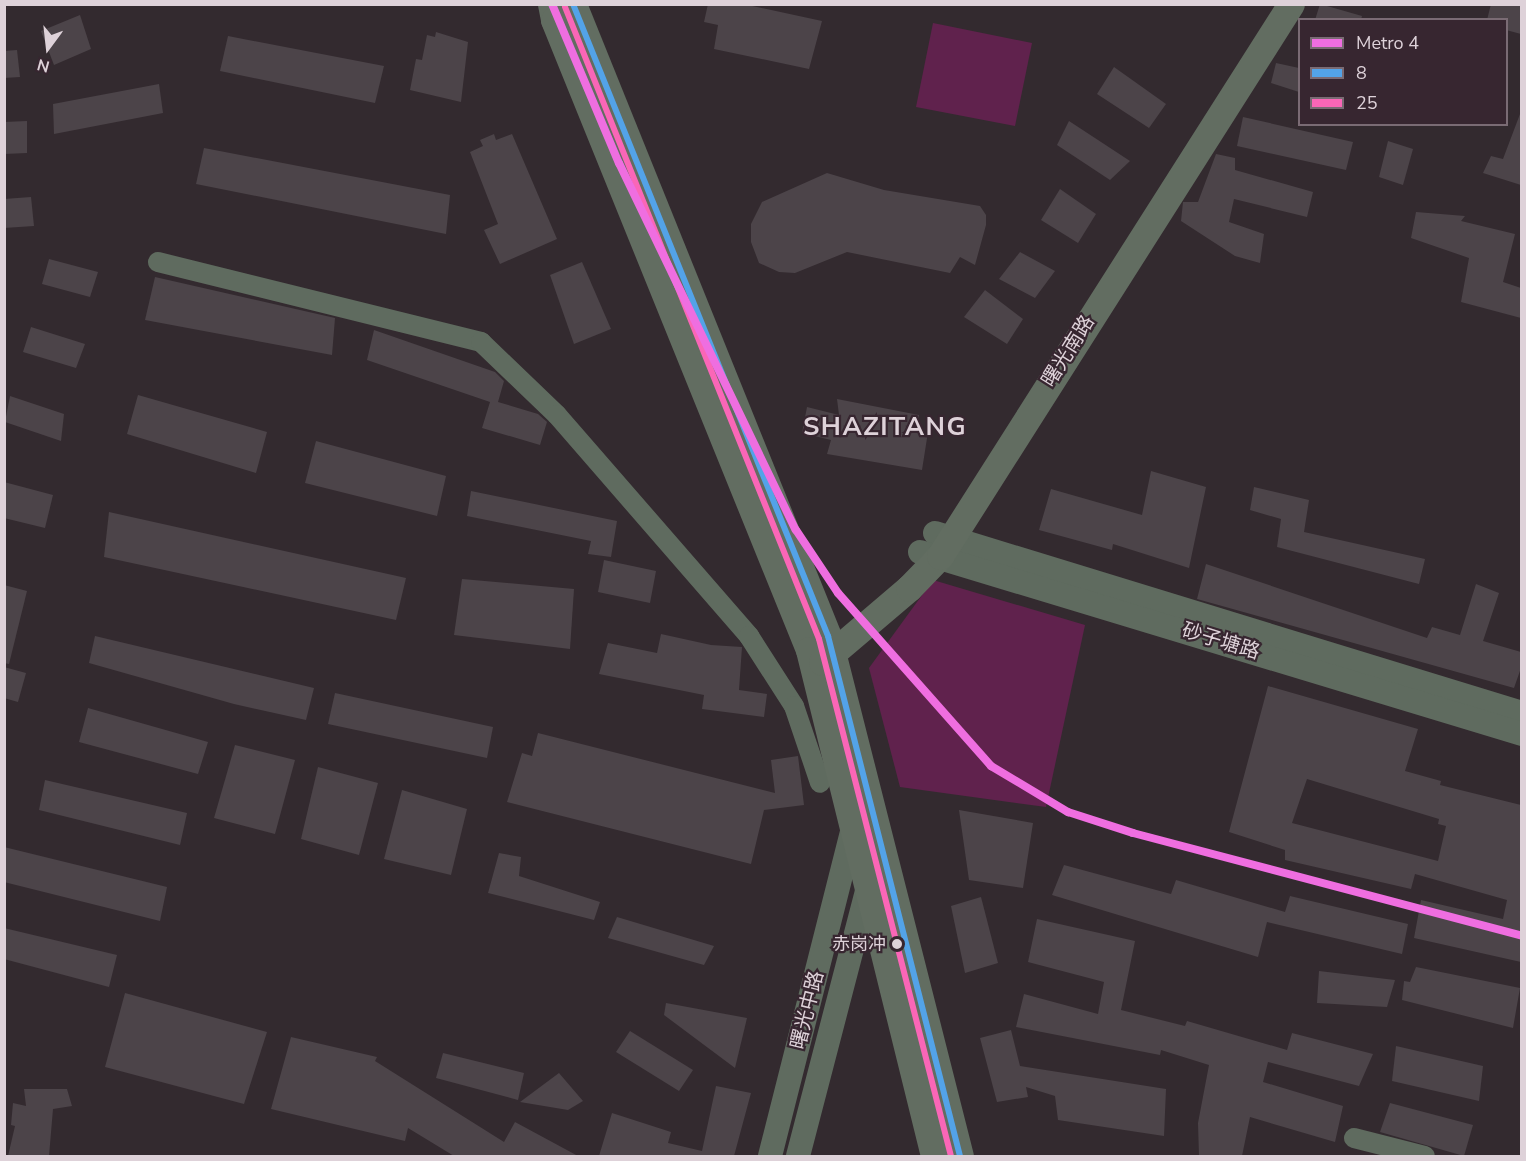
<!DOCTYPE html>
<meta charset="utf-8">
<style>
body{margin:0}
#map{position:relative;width:1526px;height:1161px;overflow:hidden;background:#332a2f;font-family:"Nunito Sans","Noto Sans SC",sans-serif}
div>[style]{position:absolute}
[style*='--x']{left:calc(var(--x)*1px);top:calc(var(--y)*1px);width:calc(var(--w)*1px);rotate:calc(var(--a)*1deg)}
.green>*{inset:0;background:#60224d}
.building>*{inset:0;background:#4c4449}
.minor>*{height:20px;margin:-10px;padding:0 10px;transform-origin:10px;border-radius:10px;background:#5f6b5f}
.tertiary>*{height:24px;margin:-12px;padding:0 12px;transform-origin:12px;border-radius:12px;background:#5f6b5f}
.secondary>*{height:27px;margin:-13.5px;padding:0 13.5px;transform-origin:13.5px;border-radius:13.5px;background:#626d61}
.bus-1>*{height:6px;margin:-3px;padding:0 3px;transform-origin:3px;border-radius:3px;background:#53a3e8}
.bus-2>*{height:6px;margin:-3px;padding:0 3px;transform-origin:3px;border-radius:3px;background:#fa66b7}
.metro-1>*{height:8px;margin:-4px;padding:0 4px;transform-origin:4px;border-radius:4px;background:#ef6ee0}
.dots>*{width:16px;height:16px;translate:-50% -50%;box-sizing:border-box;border:3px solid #372630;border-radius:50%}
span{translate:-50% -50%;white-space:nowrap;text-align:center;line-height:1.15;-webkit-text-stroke:4.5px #372630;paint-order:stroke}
.bus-label{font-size:18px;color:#ded2d9}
.right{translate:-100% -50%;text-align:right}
.street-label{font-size:20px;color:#ded2d9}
.district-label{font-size:26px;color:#ded2d9;font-weight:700;letter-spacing:1.5px}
.frame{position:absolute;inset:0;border:6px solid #ded2d9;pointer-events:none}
.legend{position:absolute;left:1298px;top:18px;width:210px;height:108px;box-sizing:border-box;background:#372630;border:2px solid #7a6b74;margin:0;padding:8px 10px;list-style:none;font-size:18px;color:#ded2d9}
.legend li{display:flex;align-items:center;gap:12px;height:30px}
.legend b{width:30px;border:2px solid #7a6b74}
.north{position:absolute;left:18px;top:18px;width:60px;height:60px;-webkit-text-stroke:4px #372630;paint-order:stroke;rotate:195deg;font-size:16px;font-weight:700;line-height:24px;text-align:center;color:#ded2d9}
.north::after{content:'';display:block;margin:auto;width:21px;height:27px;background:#ded2d9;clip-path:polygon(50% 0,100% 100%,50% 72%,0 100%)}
</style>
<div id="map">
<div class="green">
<div style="clip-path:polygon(933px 23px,1032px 43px,1015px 126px,916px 107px)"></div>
<div style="clip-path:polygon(933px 580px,1085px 625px,1046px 807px,900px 787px,869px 668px)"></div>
</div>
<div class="building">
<div style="clip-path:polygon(708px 4px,743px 4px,822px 21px,809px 69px,714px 49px,718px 25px,704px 22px)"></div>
<div style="clip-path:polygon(1320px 4px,1362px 16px,1361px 20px,1315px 20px)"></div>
<div style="clip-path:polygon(1491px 4px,1521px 4px,1521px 34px,1506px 30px,1506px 20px,1487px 20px)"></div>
<div style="clip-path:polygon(80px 15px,91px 49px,54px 65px,41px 31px)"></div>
<div style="clip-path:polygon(436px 32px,468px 42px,461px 102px,410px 90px,416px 59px,422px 60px,427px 35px,435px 37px)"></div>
<div style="clip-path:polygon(228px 36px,384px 66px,375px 103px,220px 71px)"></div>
<div style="clip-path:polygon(17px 50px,20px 77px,4px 78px,4px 51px)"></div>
<div style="clip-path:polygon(1276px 63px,1299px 68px,1299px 92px,1271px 83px)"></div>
<div style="clip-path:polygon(1114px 67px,1166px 104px,1149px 128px,1097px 94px)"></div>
<div style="clip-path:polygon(159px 84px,163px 113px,54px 134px,53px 104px)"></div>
<div style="clip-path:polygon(1520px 114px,1521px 114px,1521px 185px,1483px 173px,1491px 156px,1503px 159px)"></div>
<div style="clip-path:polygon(1243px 117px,1353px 142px,1346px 170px,1237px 146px)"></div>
<div style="clip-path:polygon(27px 121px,27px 153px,4px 154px,4px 122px)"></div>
<div style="clip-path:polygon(1069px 121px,1130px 161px,1110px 180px,1057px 145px)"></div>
<div style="clip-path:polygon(494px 134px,496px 140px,512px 134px,557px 239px,500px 264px,484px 230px,498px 224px,470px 152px,483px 146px,480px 140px)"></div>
<div style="clip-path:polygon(1388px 141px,1413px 149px,1403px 185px,1379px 177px)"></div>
<div style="clip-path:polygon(204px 148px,450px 195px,446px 234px,196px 184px)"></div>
<div style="clip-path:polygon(1216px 154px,1235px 158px,1235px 170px,1313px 192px,1307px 217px,1234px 199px,1229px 222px,1264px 234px,1260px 263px,1235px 256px,1181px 221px,1183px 202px,1198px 202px)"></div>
<div style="clip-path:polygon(827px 173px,884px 190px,980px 206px,986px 215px,986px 225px,975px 265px,960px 257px,950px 273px,847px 252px,795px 273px,779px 272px,759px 263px,751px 242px,751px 224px,762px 202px)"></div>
<div style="clip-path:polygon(1060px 189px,1096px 214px,1078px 243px,1041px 220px)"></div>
<div style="clip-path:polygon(31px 197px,34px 226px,4px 228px,4px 199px)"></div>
<div style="clip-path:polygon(1416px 212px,1465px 216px,1461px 221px,1515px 234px,1503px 282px,1521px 288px,1521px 318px,1461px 302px,1469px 258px,1411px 238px)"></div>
<div style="clip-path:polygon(1020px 252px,1055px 271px,1035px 298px,999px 279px)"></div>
<div style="clip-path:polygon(49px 259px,98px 272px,90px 297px,42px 284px)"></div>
<div style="clip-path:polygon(582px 262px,611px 329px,574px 344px,550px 275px)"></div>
<div style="clip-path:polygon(155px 277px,335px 318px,332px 355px,145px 320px)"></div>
<div style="clip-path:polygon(985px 290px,1023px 319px,1007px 344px,964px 317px)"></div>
<div style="clip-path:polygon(31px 327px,85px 344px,76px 368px,23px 352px)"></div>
<div style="clip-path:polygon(374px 330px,495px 372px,504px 381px,498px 402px,538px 414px,547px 422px,540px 445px,482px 428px,490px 402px,367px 360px)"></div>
<div style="clip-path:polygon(138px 395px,267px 432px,256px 473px,127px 434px)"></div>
<div style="clip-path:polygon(10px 396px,64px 414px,61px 441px,5px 422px)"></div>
<div style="clip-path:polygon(837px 399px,919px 415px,917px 432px,928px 432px,922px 470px,827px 454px,831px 440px,802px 433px,807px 407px,839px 415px)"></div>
<div style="clip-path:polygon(316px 441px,446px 476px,437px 516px,305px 483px)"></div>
<div style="clip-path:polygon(1151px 471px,1206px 487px,1189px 568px,1113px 544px,1112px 550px,1039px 530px,1051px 489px,1142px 515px)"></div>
<div style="clip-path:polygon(4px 482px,53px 495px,45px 528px,4px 518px)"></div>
<div style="clip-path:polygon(1254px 487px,1309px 500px,1304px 532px,1425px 559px,1419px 584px,1277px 547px,1281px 519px,1250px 510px)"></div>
<div style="clip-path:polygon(471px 491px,617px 521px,611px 557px,588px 554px,591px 541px,467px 516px)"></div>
<div style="clip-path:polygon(109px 512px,406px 578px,396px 620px,104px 557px)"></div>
<div style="clip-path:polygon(604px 560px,656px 571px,650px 603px,598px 592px)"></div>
<div style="clip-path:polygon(1206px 564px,1427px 638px,1432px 627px,1460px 635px,1476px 584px,1499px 593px,1483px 641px,1521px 652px,1521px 668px,1514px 688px,1197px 599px)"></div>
<div style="clip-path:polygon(462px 579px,574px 589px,570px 649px,454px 635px)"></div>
<div style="clip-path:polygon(4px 585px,27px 591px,9px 664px,4px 663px)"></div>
<div style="clip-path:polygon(661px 634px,711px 645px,742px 647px,739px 690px,767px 694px,764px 717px,702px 709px,704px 695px,599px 674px,608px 643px,657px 653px)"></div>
<div style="clip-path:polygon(95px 636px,314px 688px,306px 720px,234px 704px,89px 663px)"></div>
<div style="clip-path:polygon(4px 667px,26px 673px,18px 702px,4px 698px)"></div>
<div style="clip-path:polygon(evenodd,1268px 686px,1418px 729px,1405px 771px,1441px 781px,1440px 785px,1521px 805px,1521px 962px,1414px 938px,1421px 900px,1503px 919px,1507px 900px,1415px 874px,1411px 889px,1285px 860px,1285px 850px,1229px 832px,1268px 686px,1307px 779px,1439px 819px,1438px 824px,1446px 826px,1438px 861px,1292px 823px,1307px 779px)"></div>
<div style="clip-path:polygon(335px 693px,493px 727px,487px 758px,328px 724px)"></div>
<div style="clip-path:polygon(88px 708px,208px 742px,198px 774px,79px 742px)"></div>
<div style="clip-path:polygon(538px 733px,775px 793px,771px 760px,798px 756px,804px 805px,764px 810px,751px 864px,507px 802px,522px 753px,532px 756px)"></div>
<div style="clip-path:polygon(235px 745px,295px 760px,275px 834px,214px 818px)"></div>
<div style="clip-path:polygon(318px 767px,378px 783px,359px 855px,301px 839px)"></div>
<div style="clip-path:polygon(45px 780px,187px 813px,180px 845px,39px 810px)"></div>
<div style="clip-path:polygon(402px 790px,467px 809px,451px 875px,384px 859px)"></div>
<div style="clip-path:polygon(959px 810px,1033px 823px,1023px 888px,969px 880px)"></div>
<div style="clip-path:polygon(4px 847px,167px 887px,160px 921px,4px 882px)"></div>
<div style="clip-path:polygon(499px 853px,521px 857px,519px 876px,600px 902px,594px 920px,488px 893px)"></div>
<div style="clip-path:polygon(1064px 865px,1171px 894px,1176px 880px,1285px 912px,1290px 896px,1408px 924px,1402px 954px,1267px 922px,1258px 957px,1052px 895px)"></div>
<div style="clip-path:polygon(981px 897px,998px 963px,965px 973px,951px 906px)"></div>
<div style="clip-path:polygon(617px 917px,714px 946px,704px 965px,608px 938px)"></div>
<div style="clip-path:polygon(1037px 919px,1135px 941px,1121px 1010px,1185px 1026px,1187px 1021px,1287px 1050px,1292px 1033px,1373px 1054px,1359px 1086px,1268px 1062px,1263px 1082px,1343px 1106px,1335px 1142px,1250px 1117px,1242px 1156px,1199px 1156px,1198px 1123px,1209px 1065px,1161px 1050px,1160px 1055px,1016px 1027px,1024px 994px,1098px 1014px,1104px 982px,1028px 962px)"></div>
<div style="clip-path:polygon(4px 928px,117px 955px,109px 987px,4px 959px)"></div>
<div style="clip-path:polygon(1416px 967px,1520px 988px,1513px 1028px,1402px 1000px,1404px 981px,1410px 982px)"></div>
<div style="clip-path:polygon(1319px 971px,1395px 980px,1387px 1007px,1317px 1003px)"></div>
<div style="clip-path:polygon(125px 993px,267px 1032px,244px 1104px,105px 1067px)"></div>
<div style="clip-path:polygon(666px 1003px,747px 1018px,735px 1068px,664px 1015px)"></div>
<div style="clip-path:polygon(1011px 1030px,1020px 1066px,1166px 1089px,1164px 1136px,1058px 1120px,1055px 1096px,1026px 1087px,1028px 1097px,997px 1102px,980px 1038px)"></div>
<div style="clip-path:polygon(630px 1031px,693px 1070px,679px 1091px,616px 1052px)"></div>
<div style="clip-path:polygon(291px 1037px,377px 1057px,375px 1061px,504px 1142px,515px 1122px,578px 1156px,454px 1156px,408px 1128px,405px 1141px,271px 1109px)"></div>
<div style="clip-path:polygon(1396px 1046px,1483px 1066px,1479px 1101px,1392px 1081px)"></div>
<div style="clip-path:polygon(443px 1053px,524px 1073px,518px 1100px,436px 1078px)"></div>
<div style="clip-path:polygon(559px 1073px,583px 1101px,568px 1110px,520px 1102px)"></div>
<div style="clip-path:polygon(716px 1086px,751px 1093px,734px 1156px,599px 1156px,612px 1113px,671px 1132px,668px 1143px,702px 1151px)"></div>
<div style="clip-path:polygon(24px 1089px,67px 1089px,72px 1106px,53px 1109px,49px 1156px,8px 1156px,15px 1126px,11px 1125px,13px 1103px,26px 1106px)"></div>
<div style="clip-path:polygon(1390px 1103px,1473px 1125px,1464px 1156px,1380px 1132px)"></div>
</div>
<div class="minor">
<div style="--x:158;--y:262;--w:333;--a:13.9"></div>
<div style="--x:481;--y:342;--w:105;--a:43.8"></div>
<div style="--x:557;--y:415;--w:293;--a:49"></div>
<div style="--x:749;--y:636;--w:83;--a:57.3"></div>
<div style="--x:794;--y:706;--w:81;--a:71.3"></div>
<div style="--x:1354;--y:1138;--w:73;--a:14.2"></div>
</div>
<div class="tertiary">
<div style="--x:935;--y:533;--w:614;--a:17.05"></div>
<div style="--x:920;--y:552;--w:629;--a:16.82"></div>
<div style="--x:770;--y:1156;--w:337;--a:-75.8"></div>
<div style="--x:798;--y:1156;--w:282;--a:-75.4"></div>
</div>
<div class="secondary">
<div style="--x:551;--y:4;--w:16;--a:79"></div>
<div style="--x:554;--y:20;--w:680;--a:67.96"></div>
<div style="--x:809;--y:650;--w:521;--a:76.12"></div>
<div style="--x:573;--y:4;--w:682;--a:68.03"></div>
<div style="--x:828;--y:636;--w:536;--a:75.76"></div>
<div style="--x:822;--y:662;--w:114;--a:-40.4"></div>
<div style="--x:909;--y:588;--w:45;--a:-45.9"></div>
<div style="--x:940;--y:556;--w:654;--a:-57.55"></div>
</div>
<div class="bus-1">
<div style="--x:573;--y:4;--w:682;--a:68.03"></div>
<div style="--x:828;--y:636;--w:536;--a:75.76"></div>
</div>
<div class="bus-2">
<div style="--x:565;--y:7;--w:681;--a:68.1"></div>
<div style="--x:819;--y:639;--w:534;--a:75.68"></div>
</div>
<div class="metro-1">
<div style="--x:552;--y:4;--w:173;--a:67.2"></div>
<div style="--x:619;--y:163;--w:407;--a:64.3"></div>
<div style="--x:796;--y:530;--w:76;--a:56.3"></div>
<div style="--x:838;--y:593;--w:231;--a:48.5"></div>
<div style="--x:991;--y:766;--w:90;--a:30.9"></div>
<div style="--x:1068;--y:812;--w:68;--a:17.9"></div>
<div style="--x:1133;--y:833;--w:402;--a:14.8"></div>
</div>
<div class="dots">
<div style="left:897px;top:944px;background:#ded2d9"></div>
</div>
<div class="bus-label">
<span class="right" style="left:886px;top:944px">赤岗冲</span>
</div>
<div class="street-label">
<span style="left:1068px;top:351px;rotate:-58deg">曙光南路</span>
<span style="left:1221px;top:641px;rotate:17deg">砂子塘路</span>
<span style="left:807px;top:1010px;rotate:-76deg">曙光中路</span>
</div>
<div class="district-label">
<span style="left:885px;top:427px">SHAZITANG</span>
</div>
<div class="frame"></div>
<ul class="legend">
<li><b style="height:8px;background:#ef6ee0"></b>Metro 4</li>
<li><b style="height:8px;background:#53a3e8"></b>8</li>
<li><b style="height:8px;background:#fa66b7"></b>25</li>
</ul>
<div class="north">N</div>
</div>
